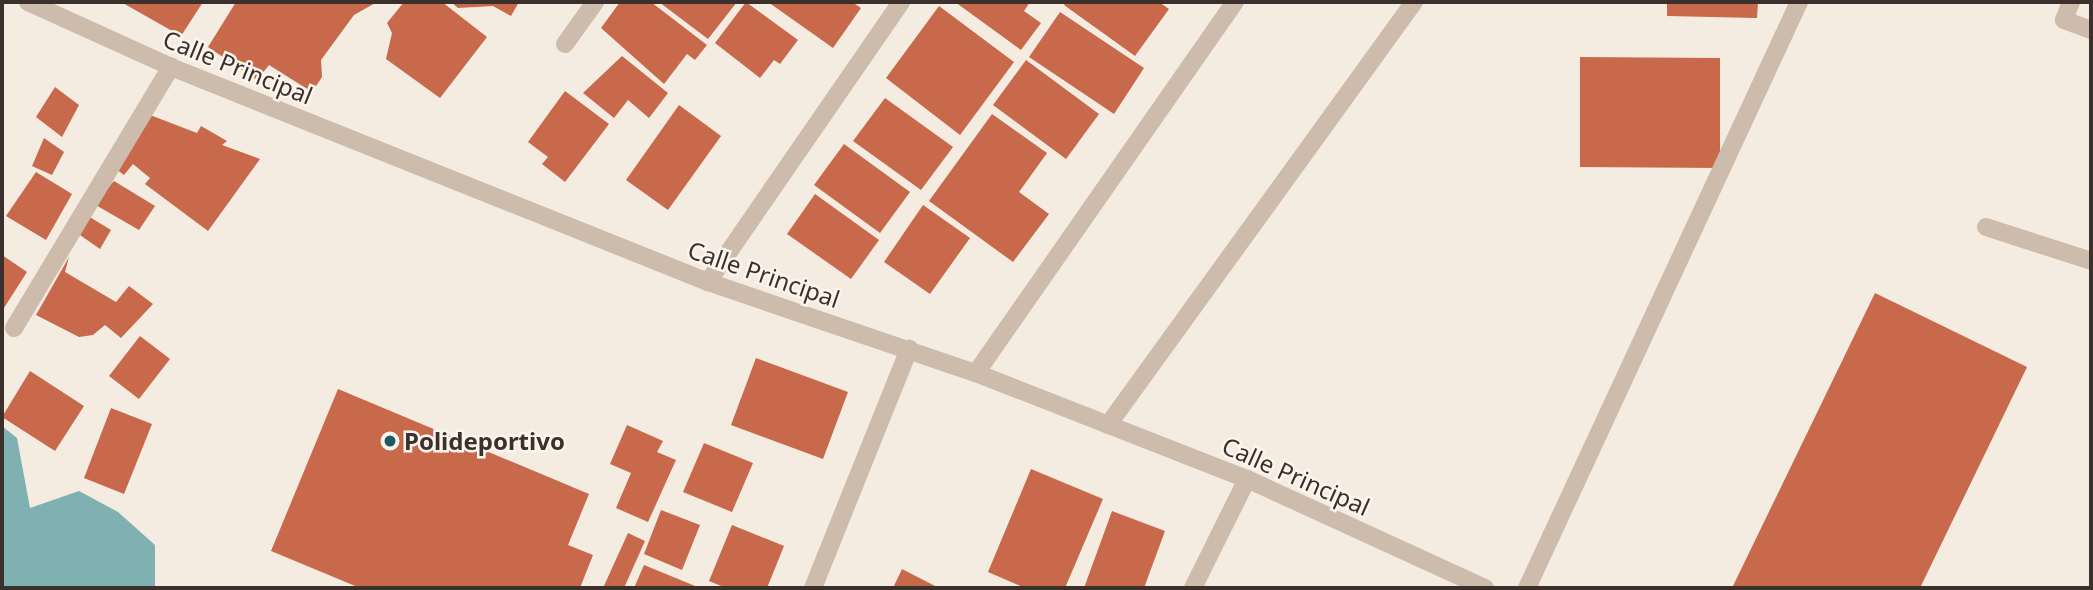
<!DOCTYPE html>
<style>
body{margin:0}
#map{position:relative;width:2093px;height:590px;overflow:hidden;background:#f4ebe1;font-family:"Noto Sans",sans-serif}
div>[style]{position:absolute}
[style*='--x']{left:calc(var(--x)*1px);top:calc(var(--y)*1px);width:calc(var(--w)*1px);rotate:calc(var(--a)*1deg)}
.water>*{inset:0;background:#7fb0b2}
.building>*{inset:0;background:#c8694b}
.minor>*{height:18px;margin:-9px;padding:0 9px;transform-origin:9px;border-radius:9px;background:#cdbbac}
.dots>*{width:19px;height:19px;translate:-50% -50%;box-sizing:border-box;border:4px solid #fbf5ee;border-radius:50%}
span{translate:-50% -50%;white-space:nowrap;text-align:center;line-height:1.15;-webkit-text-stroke:5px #fbf5ee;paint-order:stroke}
.street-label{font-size:24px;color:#3b302b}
.poi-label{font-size:24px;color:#3b302b;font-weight:700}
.left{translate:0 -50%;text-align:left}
.frame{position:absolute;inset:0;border:4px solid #3b302b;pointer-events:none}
</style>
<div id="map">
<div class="water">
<div style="clip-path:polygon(2px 426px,17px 438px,30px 508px,79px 491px,118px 512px,155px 545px,155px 588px,2px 588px)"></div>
</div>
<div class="building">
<div style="clip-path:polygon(121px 2px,203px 2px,181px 36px)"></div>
<div style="clip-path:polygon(236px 2px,377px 2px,354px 15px,321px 60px,322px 77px,312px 92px,269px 65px,257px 80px,208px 47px)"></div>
<div style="clip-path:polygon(404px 2px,442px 2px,487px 37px,440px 98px,386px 59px,392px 33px,387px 23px)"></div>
<div style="clip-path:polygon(451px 2px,519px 2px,511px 16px,493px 6px,458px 8px)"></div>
<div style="clip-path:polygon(620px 2px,651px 2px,707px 45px,695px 60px,687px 54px,664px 84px,601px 28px)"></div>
<div style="clip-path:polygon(659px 2px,708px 3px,737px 2px,708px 39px)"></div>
<div style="clip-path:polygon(746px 2px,798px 40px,780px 64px,774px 60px,760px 78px,715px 43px)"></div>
<div style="clip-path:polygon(768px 2px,852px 2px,861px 8px,833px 48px)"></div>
<div style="clip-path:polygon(955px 2px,1030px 2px,1024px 11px,1041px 23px,1021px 50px)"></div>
<div style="clip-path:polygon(1066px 2px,1159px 2px,1169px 9px,1135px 56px,1064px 5px)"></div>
<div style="clip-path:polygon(1667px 2px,1758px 2px,1757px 18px,1667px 16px)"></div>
<div style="clip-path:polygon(939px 6px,1014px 62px,960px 135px,886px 78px)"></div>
<div style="clip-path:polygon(1060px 12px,1144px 68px,1114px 114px,1029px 57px)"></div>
<div style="clip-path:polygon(622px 56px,668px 93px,649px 118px,628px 100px,614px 118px,583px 93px)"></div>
<div style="clip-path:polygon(1580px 57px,1720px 58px,1720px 168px,1580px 167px)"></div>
<div style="clip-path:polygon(1026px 60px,1099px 114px,1066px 159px,993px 105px)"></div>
<div style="clip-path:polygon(55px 87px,79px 105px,62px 137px,36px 117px)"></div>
<div style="clip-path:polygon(565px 91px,609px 124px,565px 182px,542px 164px,548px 157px,528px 142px)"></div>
<div style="clip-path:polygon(885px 98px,953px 147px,921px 190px,853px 141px)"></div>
<div style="clip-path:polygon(679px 105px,721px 136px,668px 210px,626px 180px)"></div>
<div style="clip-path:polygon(992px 114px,1047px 153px,1019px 192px,1049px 214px,1013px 262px,929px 201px)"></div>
<div style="clip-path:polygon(150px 115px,197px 133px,201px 126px,227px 141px,222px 145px,260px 159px,208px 231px,145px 184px,150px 178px,133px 164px,124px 175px,116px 169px)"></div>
<div style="clip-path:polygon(44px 138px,64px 152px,52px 175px,32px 166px)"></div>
<div style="clip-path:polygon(844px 144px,910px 192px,880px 233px,814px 185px)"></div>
<div style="clip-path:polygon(36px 172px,72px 194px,46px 240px,6px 216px)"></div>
<div style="clip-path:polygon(114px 181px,155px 206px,139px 230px,94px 204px)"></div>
<div style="clip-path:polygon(815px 194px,879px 240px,851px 279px,787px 234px)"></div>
<div style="clip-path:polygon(923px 205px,970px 238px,930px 294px,884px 262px)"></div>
<div style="clip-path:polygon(88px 216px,111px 230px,100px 249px,80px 235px)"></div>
<div style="clip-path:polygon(2px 255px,27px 272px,2px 311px)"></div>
<div style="clip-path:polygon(69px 257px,65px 272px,116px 302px,129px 286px,153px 304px,121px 338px,105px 325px,93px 335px,79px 337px,36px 315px)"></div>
<div style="clip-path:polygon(1875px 293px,2027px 367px,1920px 588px,1738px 588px,1733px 586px)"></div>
<div style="clip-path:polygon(140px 336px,170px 359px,139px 399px,109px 376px)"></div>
<div style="clip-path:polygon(756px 358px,848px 392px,823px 459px,731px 425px)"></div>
<div style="clip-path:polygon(30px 371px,84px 406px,55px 451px,2px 417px)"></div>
<div style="clip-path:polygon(338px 389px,589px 494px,568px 545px,593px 555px,580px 588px,360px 588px,271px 551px)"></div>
<div style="clip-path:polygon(111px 408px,152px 424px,124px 494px,84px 478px)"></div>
<div style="clip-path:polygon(627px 425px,663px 441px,657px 452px,676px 460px,648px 522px,616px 508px,631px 473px,610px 464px)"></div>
<div style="clip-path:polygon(704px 443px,753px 463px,732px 512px,683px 492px)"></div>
<div style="clip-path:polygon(1031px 469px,1103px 499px,1065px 588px,1025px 588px,988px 572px)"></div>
<div style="clip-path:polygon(661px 510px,700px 525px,682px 570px,644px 554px)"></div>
<div style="clip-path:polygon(1112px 511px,1165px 531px,1144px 588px,1084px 588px)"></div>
<div style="clip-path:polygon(732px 525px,784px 546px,767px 588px,726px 588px,709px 581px)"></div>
<div style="clip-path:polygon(628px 533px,645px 541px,624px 588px,603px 588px)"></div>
<div style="clip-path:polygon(644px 565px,700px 588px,634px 588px)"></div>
<div style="clip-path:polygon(902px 569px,939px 588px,893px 588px)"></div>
</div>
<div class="minor">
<div style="--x:28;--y:2;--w:157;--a:24.4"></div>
<div style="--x:171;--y:67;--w:578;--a:21.82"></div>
<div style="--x:708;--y:282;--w:283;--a:18.8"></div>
<div style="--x:976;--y:373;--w:291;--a:21.4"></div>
<div style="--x:1247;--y:479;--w:262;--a:24.6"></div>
<div style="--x:2071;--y:2;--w:19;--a:111"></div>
<div style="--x:2064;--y:20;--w:29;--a:20"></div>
<div style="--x:565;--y:44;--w:52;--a:-54.5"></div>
<div style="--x:1986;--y:227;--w:110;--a:17.9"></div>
<div style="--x:708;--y:282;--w:340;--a:-55.4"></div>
<div style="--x:14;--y:328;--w:305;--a:-59"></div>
<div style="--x:976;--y:373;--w:452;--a:-55.1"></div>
<div style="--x:1108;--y:425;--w:522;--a:-54.12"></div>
<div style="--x:813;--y:588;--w:258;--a:-68.1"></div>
<div style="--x:1193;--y:588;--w:122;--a:-63.6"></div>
<div style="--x:1527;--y:588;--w:646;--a:-65.1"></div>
</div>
<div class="dots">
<div style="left:390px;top:441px;background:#1f5a5e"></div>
</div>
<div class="street-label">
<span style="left:238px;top:67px;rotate:22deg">Calle Principal</span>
<span style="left:764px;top:274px;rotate:19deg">Calle Principal</span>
<span style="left:1296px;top:476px;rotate:24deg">Calle Principal</span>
</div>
<div class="poi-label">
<span class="left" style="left:404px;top:441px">Polideportivo</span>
</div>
<div class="frame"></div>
</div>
